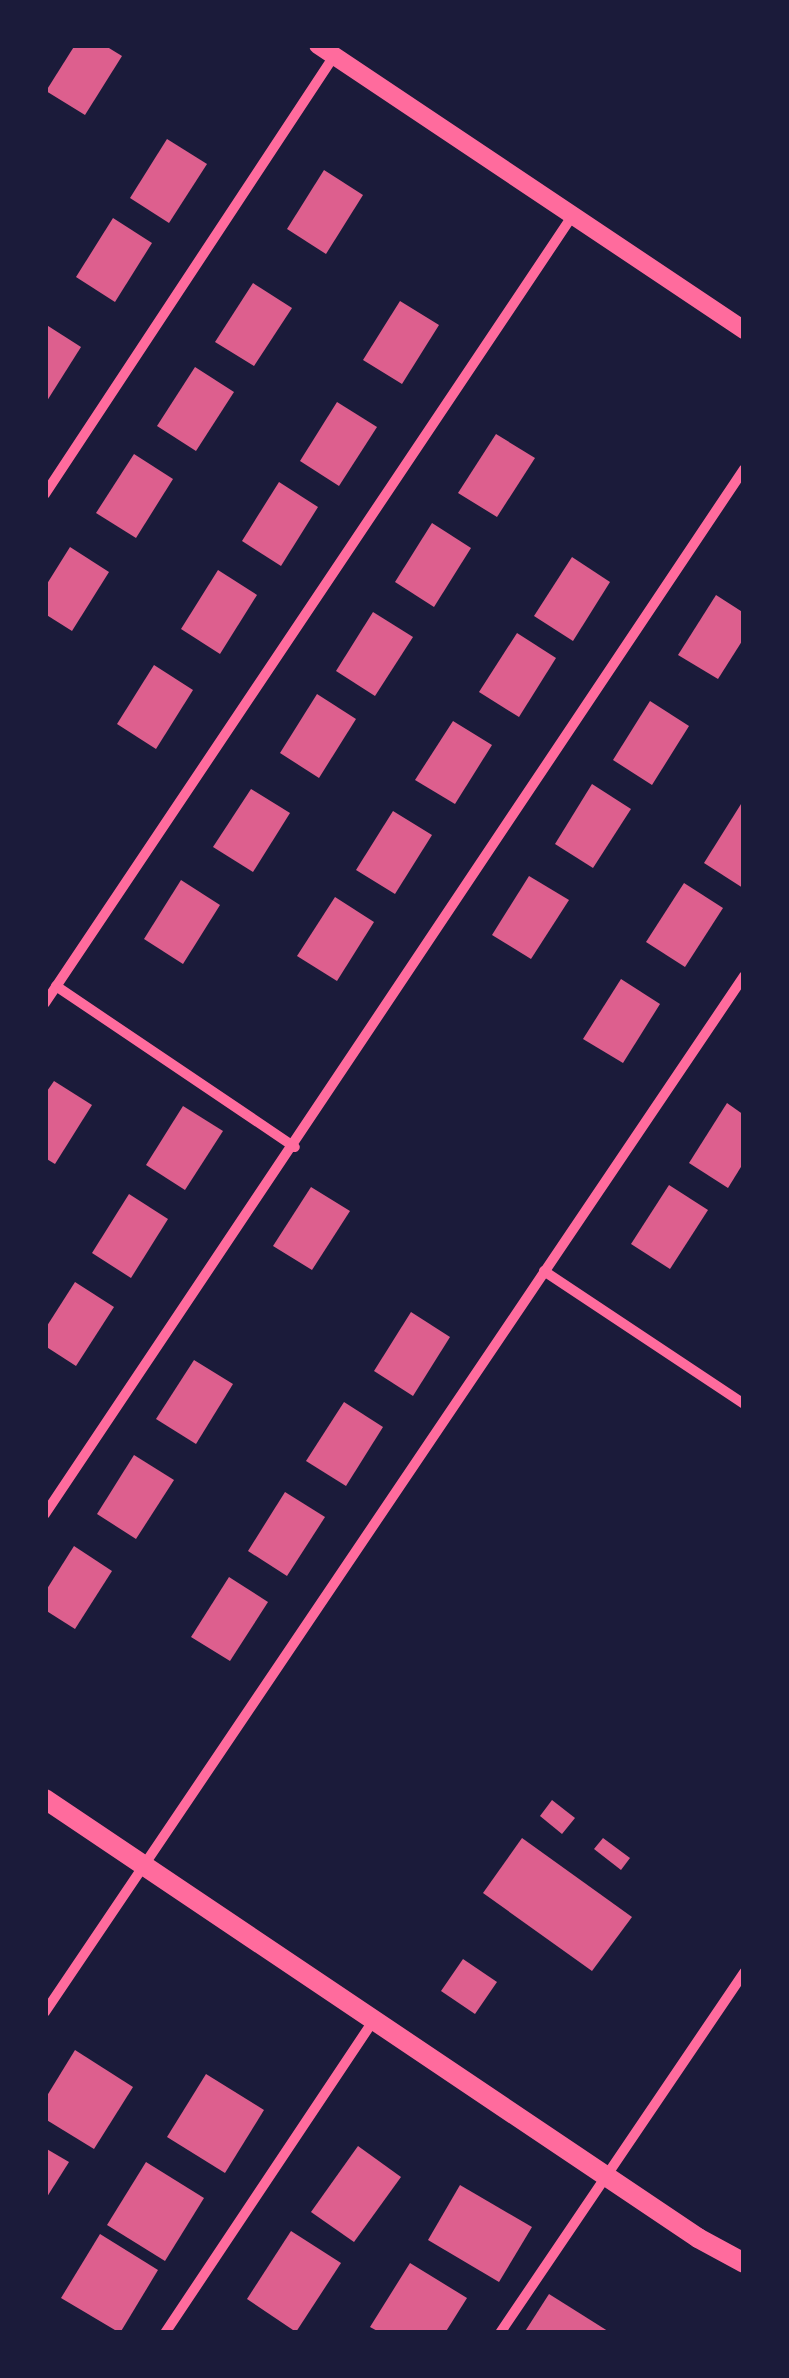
<!DOCTYPE html>
<style>
body{margin:0}
#map{position:relative;width:789px;height:2378px;overflow:hidden;background:#1b1b3a;font-family:Mulish,sans-serif}
div>[style]{position:absolute}
[style*='--x']{left:calc(var(--x)*1px);top:calc(var(--y)*1px);width:calc(var(--w)*1px);rotate:calc(var(--a)*1deg)}
.building>*{inset:0;background:#dd5f8e}
.minor>*{height:10px;margin:-5px;padding:0 5px;transform-origin:5px;border-radius:5px;background:#ff6b9d}
.tertiary>*{height:18px;margin:-9px;padding:0 9px;transform-origin:9px;border-radius:9px;background:#ff6b9d}
.secondary>*{height:20px;margin:-10px;padding:0 10px;transform-origin:10px;border-radius:10px;background:#ff6b9d}
span{translate:-50% -50%;white-space:nowrap;text-align:center;line-height:1.15;-webkit-text-stroke:10px #1b1b3a;paint-order:stroke}
.frame{position:absolute;inset:0;border:48px solid #1b1b3a;pointer-events:none}
</style>
<div id="map">
<div class="building">
<div style="clip-path:polygon(75px 45px,104px 45px,122px 56px,85px 115px,46px 91px)"></div>
<div style="clip-path:polygon(167px 139px,207px 164px,169px 223px,130px 198px)"></div>
<div style="clip-path:polygon(324px 170px,363px 195px,326px 254px,287px 229px)"></div>
<div style="clip-path:polygon(113px 218px,152px 243px,115px 302px,76px 277px)"></div>
<div style="clip-path:polygon(253px 283px,292px 308px,254px 366px,215px 342px)"></div>
<div style="clip-path:polygon(400px 301px,439px 325px,402px 384px,363px 360px)"></div>
<div style="clip-path:polygon(45px 324px,81px 347px,45px 404px)"></div>
<div style="clip-path:polygon(195px 367px,234px 392px,196px 451px,157px 426px)"></div>
<div style="clip-path:polygon(337px 402px,377px 427px,339px 486px,300px 461px)"></div>
<div style="clip-path:polygon(496px 434px,535px 458px,497px 517px,458px 493px)"></div>
<div style="clip-path:polygon(134px 454px,173px 479px,136px 538px,96px 513px)"></div>
<div style="clip-path:polygon(279px 482px,318px 507px,281px 566px,242px 541px)"></div>
<div style="clip-path:polygon(432px 523px,471px 548px,434px 607px,395px 582px)"></div>
<div style="clip-path:polygon(70px 547px,109px 572px,72px 631px,45px 614px,45px 587px)"></div>
<div style="clip-path:polygon(572px 557px,610px 582px,573px 641px,534px 616px)"></div>
<div style="clip-path:polygon(218px 570px,257px 595px,220px 654px,181px 629px)"></div>
<div style="clip-path:polygon(716px 595px,744px 613px,744px 638px,718px 679px,678px 655px)"></div>
<div style="clip-path:polygon(373px 612px,413px 637px,375px 696px,336px 671px)"></div>
<div style="clip-path:polygon(517px 633px,556px 658px,519px 717px,479px 692px)"></div>
<div style="clip-path:polygon(154px 665px,193px 690px,156px 749px,117px 724px)"></div>
<div style="clip-path:polygon(317px 694px,356px 719px,319px 778px,280px 753px)"></div>
<div style="clip-path:polygon(650px 701px,689px 726px,652px 785px,613px 760px)"></div>
<div style="clip-path:polygon(453px 721px,492px 745px,455px 804px,415px 780px)"></div>
<div style="clip-path:polygon(592px 784px,631px 809px,593px 868px,555px 844px)"></div>
<div style="clip-path:polygon(251px 789px,290px 813px,253px 872px,213px 847px)"></div>
<div style="clip-path:polygon(741px 804px,744px 806px,743px 888px,704px 863px)"></div>
<div style="clip-path:polygon(393px 811px,432px 835px,395px 894px,356px 870px)"></div>
<div style="clip-path:polygon(529px 876px,569px 900px,531px 959px,492px 935px)"></div>
<div style="clip-path:polygon(181px 880px,220px 905px,183px 964px,144px 939px)"></div>
<div style="clip-path:polygon(684px 883px,723px 908px,685px 967px,646px 942px)"></div>
<div style="clip-path:polygon(335px 897px,374px 922px,337px 981px,297px 956px)"></div>
<div style="clip-path:polygon(621px 979px,660px 1004px,623px 1063px,583px 1039px)"></div>
<div style="clip-path:polygon(54px 1081px,92px 1105px,55px 1164px,45px 1158px,45px 1094px)"></div>
<div style="clip-path:polygon(727px 1103px,744px 1115px,744px 1162px,728px 1188px,689px 1163px)"></div>
<div style="clip-path:polygon(183px 1106px,223px 1131px,185px 1190px,146px 1165px)"></div>
<div style="clip-path:polygon(669px 1185px,708px 1210px,670px 1269px,631px 1244px)"></div>
<div style="clip-path:polygon(311px 1187px,350px 1211px,312px 1270px,273px 1246px)"></div>
<div style="clip-path:polygon(129px 1194px,168px 1219px,131px 1278px,92px 1253px)"></div>
<div style="clip-path:polygon(75px 1282px,114px 1307px,76px 1366px,45px 1346px,45px 1329px)"></div>
<div style="clip-path:polygon(411px 1312px,450px 1337px,413px 1396px,374px 1371px)"></div>
<div style="clip-path:polygon(194px 1360px,233px 1384px,196px 1444px,156px 1419px)"></div>
<div style="clip-path:polygon(344px 1402px,383px 1427px,346px 1486px,306px 1461px)"></div>
<div style="clip-path:polygon(134px 1455px,174px 1480px,136px 1539px,97px 1514px)"></div>
<div style="clip-path:polygon(285px 1492px,325px 1517px,287px 1576px,248px 1551px)"></div>
<div style="clip-path:polygon(74px 1546px,112px 1571px,75px 1629px,45px 1610px,45px 1592px)"></div>
<div style="clip-path:polygon(229px 1577px,268px 1602px,230px 1661px,191px 1637px)"></div>
<div style="clip-path:polygon(552px 1800px,575px 1818px,562px 1834px,540px 1816px)"></div>
<div style="clip-path:polygon(522px 1838px,632px 1917px,592px 1971px,483px 1893px)"></div>
<div style="clip-path:polygon(603px 1838px,630px 1858px,621px 1870px,594px 1849px)"></div>
<div style="clip-path:polygon(463px 1959px,497px 1982px,475px 2014px,441px 1991px)"></div>
<div style="clip-path:polygon(75px 2050px,133px 2087px,94px 2149px,45px 2119px,45px 2099px)"></div>
<div style="clip-path:polygon(206px 2074px,264px 2110px,225px 2173px,167px 2137px)"></div>
<div style="clip-path:polygon(358px 2146px,401px 2177px,354px 2242px,311px 2212px)"></div>
<div style="clip-path:polygon(45px 2148px,69px 2162px,45px 2200px)"></div>
<div style="clip-path:polygon(146px 2162px,204px 2198px,165px 2261px,107px 2225px)"></div>
<div style="clip-path:polygon(460px 2185px,532px 2227px,499px 2282px,428px 2240px)"></div>
<div style="clip-path:polygon(291px 2231px,341px 2263px,296px 2332px,247px 2299px)"></div>
<div style="clip-path:polygon(100px 2234px,158px 2270px,120px 2333px,61px 2298px)"></div>
<div style="clip-path:polygon(410px 2263px,467px 2298px,445px 2333px,381px 2333px,370px 2327px)"></div>
<div style="clip-path:polygon(549px 2294px,611px 2333px,524px 2333px)"></div>
</div>
<div class="minor">
<div style="--x:45;--y:494;--w:525;--a:-56.58"></div>
<div style="--x:56;--y:986;--w:288;--a:34"></div>
<div style="--x:45;--y:1003;--w:949;--a:-56.18"></div>
<div style="--x:544;--y:1271;--w:240;--a:33.6"></div>
<div style="--x:45;--y:1514;--w:1257;--a:-56.22"></div>
<div style="--x:45;--y:2012;--w:1250;--a:-55.99"></div>
<div style="--x:165;--y:2333;--w:376;--a:-56.3"></div>
<div style="--x:500;--y:2333;--w:436;--a:-55.9"></div>
</div>
<div class="tertiary">
<div style="--x:318;--y:45;--w:513;--a:33.78"></div>
</div>
<div class="secondary">
<div style="--x:45;--y:1799;--w:787;--a:33.91"></div>
<div style="--x:698;--y:2238;--w:52;--a:28.5"></div>
</div>
<div class="frame"></div>
</div>
